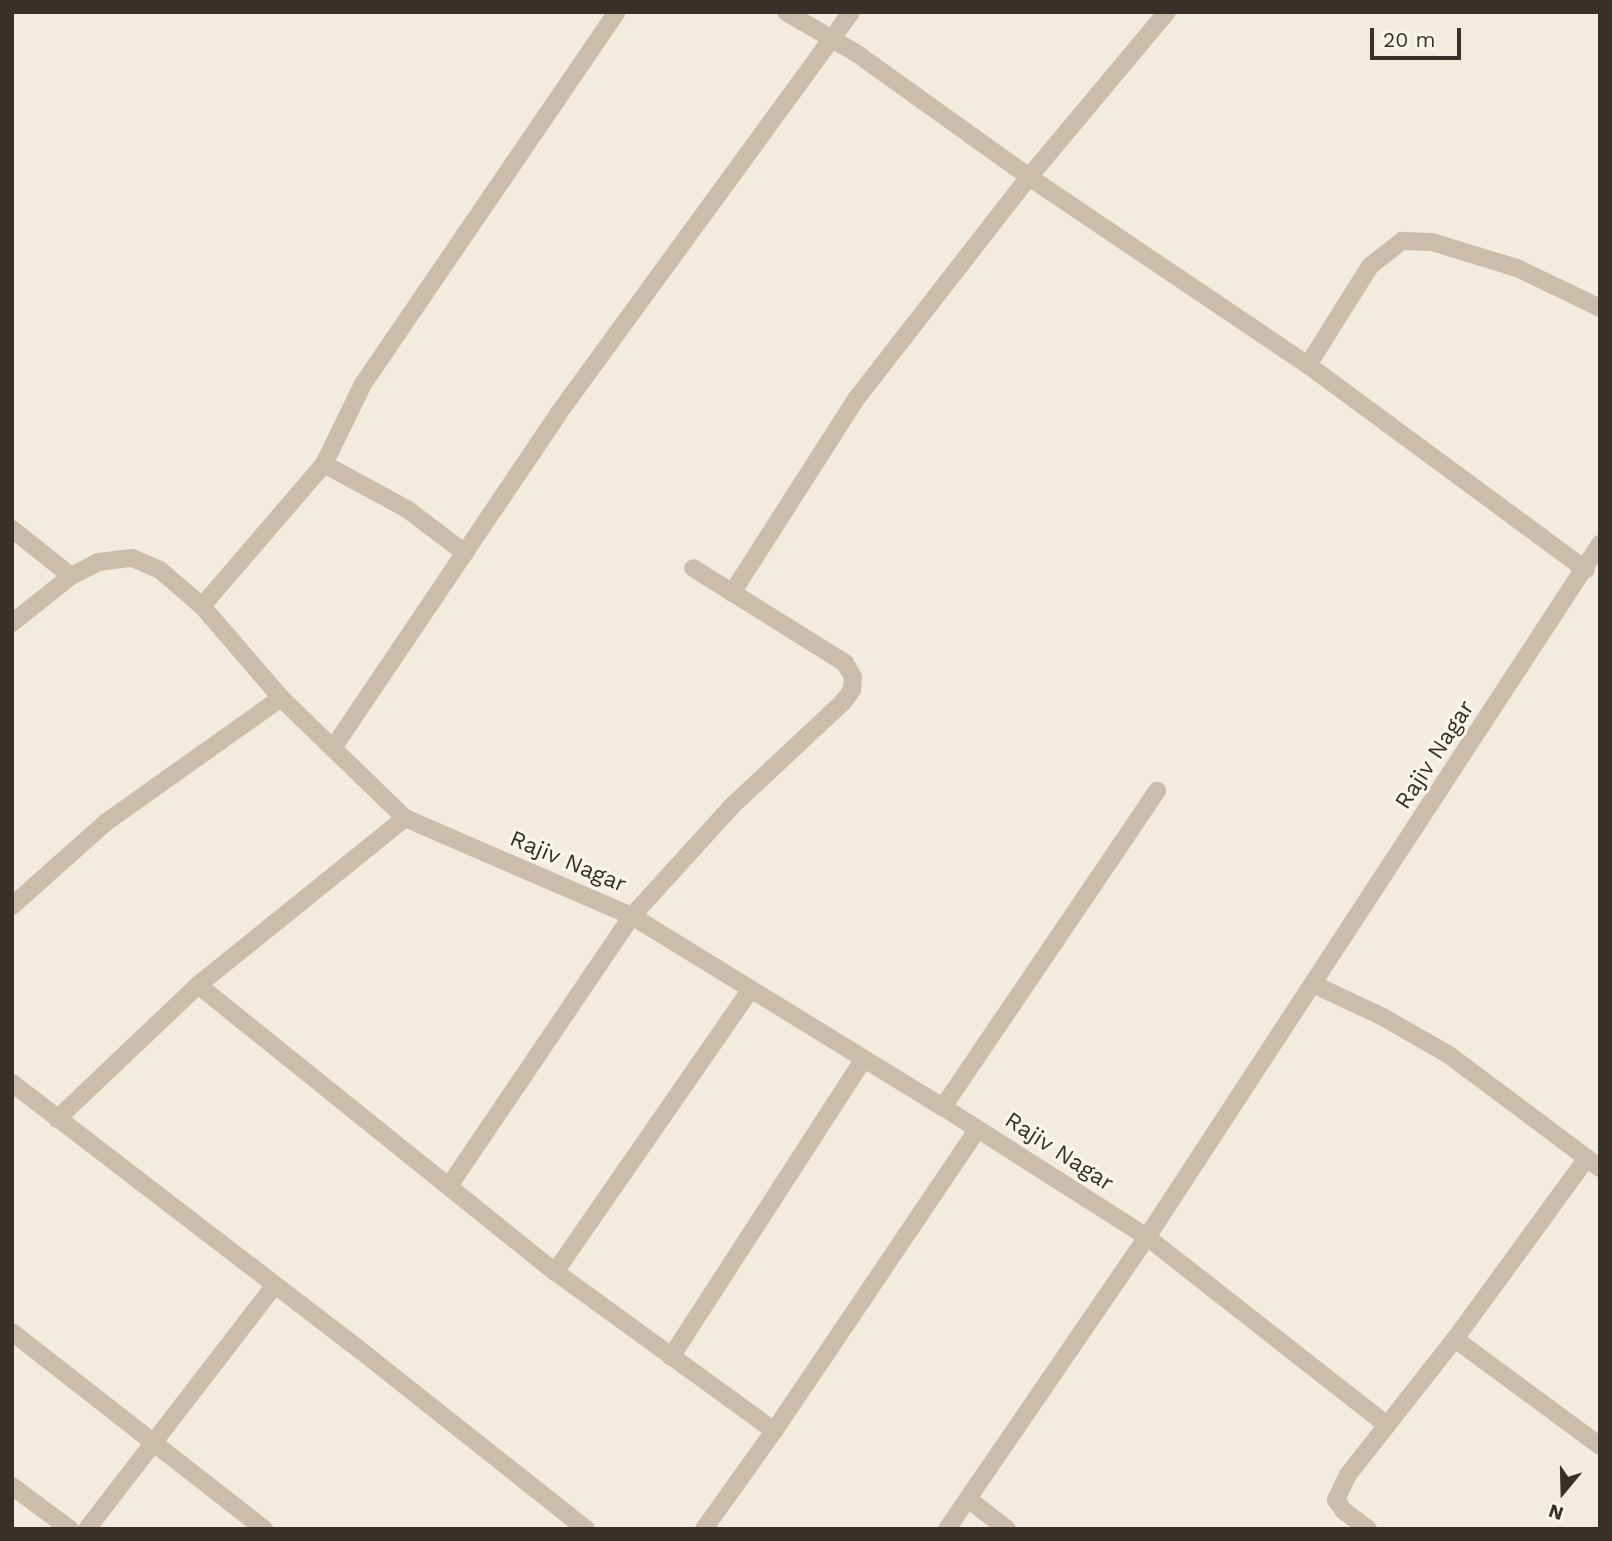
<!DOCTYPE html>
<style>
body{margin:0}
#map{position:relative;width:1612px;height:1541px;overflow:hidden;background:#f3ecde;font-family:"Work Sans",sans-serif}
div>[style]{position:absolute}
[style*='--x']{left:calc(var(--x)*1px);top:calc(var(--y)*1px);width:calc(var(--w)*1px);rotate:calc(var(--a)*1deg)}
.minor>*{height:18px;margin:-9px;padding:0 9px;transform-origin:9px;border-radius:9px;background:#ccbdaa}
span{translate:-50% -50%;white-space:nowrap;text-align:center;line-height:1.15;-webkit-text-stroke:6px #faf5eb;paint-order:stroke}
.street-label{font-size:23px;color:#39302a}
.frame{position:absolute;inset:0;border:14px solid #39302a;pointer-events:none}
.north{position:absolute;left:1528px;top:1457px;width:70px;height:70px;-webkit-text-stroke:5px #faf5eb;paint-order:stroke;rotate:199deg;font-size:19px;font-weight:700;line-height:28px;text-align:center;color:#39302a}
.north::after{content:'';display:block;margin:auto;width:24px;height:32px;background:#39302a;clip-path:polygon(50% 0,100% 100%,50% 72%,0 100%)}
.scale{position:absolute;left:1370px;top:28px;width:91px;height:32px;box-sizing:border-box;border:4px solid #39302a;border-top:0;padding-left:9px;font-size:21px;line-height:24px;white-space:nowrap;color:#39302a;-webkit-text-stroke:5px #faf5eb;paint-order:stroke}
</style>
<div id="map">
<div class="minor">
<div style="--x:786;--y:12;--w:81;--a:30.4"></div>
<div style="--x:856;--y:53;--w:213;--a:35.6"></div>
<div style="--x:1029;--y:177;--w:336;--a:34"></div>
<div style="--x:1308;--y:365;--w:345;--a:36.4"></div>
<div style="--x:1308;--y:365;--w:117;--a:-57.9"></div>
<div style="--x:1370;--y:266;--w:41;--a:-38"></div>
<div style="--x:1402;--y:241;--w:30;--a:2"></div>
<div style="--x:1432;--y:242;--w:89;--a:17"></div>
<div style="--x:1517;--y:268;--w:92;--a:25.7"></div>
<div style="--x:324;--y:464;--w:94;--a:28.5"></div>
<div style="--x:407;--y:509;--w:73;--a:37.2"></div>
<div style="--x:12;--y:529;--w:75;--a:38.5"></div>
<div style="--x:732;--y:593;--w:230;--a:-57.4"></div>
<div style="--x:856;--y:399;--w:281;--a:-52.1"></div>
<div style="--x:1029;--y:177;--w:215;--a:-50.1"></div>
<div style="--x:202;--y:606;--w:187;--a:-49.3"></div>
<div style="--x:324;--y:464;--w:89;--a:-64"></div>
<div style="--x:363;--y:384;--w:450;--a:-55.7"></div>
<div style="--x:12;--y:623;--w:75;--a:-38.5"></div>
<div style="--x:71;--y:576;--w:30;--a:-27"></div>
<div style="--x:98;--y:562;--w:34;--a:-7"></div>
<div style="--x:132;--y:558;--w:30;--a:23"></div>
<div style="--x:160;--y:570;--w:55;--a:40.6"></div>
<div style="--x:202;--y:606;--w:121;--a:49.3"></div>
<div style="--x:281;--y:698;--w:173;--a:44.1"></div>
<div style="--x:405;--y:818;--w:247;--a:23.4"></div>
<div style="--x:632;--y:916;--w:365;--a:31.6"></div>
<div style="--x:943;--y:1107;--w:242;--a:32.5"></div>
<div style="--x:1147;--y:1237;--w:305;--a:38.1"></div>
<div style="--x:333;--y:748;--w:403;--a:-56"></div>
<div style="--x:558;--y:414;--w:497;--a:-53.9"></div>
<div style="--x:405;--y:818;--w:266;--a:141.1"></div>
<div style="--x:198;--y:985;--w:452;--a:38.8"></div>
<div style="--x:550;--y:1268;--w:277;--a:36"></div>
<div style="--x:12;--y:906;--w:125;--a:-41.7"></div>
<div style="--x:105;--y:823;--w:216;--a:-35.4"></div>
<div style="--x:1313;--y:984;--w:77;--a:25.2"></div>
<div style="--x:1383;--y:1017;--w:76;--a:29.9"></div>
<div style="--x:1449;--y:1055;--w:189;--a:36.8"></div>
<div style="--x:12;--y:1083;--w:439;--a:37.5"></div>
<div style="--x:360;--y:1350;--w:288;--a:38.4"></div>
<div style="--x:943;--y:1107;--w:382;--a:-55.9"></div>
<div style="--x:57;--y:1119;--w:195;--a:-43.5"></div>
<div style="--x:449;--y:1186;--w:326;--a:-55.9"></div>
<div style="--x:632;--y:916;--w:150;--a:-47.7"></div>
<div style="--x:733;--y:805;--w:151;--a:-43.1"></div>
<div style="--x:843;--y:702;--w:15;--a:-53"></div>
<div style="--x:852;--y:690;--w:13;--a:-86"></div>
<div style="--x:853;--y:677;--w:16;--a:-120"></div>
<div style="--x:845;--y:663;--w:179;--a:-148"></div>
<div style="--x:555;--y:1272;--w:344;--a:-55.3"></div>
<div style="--x:12;--y:1332;--w:320;--a:38"></div>
<div style="--x:1455;--y:1339;--w:180;--a:36.4"></div>
<div style="--x:671;--y:1357;--w:355;--a:-57.1"></div>
<div style="--x:12;--y:1486;--w:72;--a:36.6"></div>
<div style="--x:968;--y:1499;--w:49;--a:37.6"></div>
<div style="--x:87;--y:1529;--w:307;--a:-52.4"></div>
<div style="--x:704;--y:1529;--w:120;--a:-54.5"></div>
<div style="--x:774;--y:1431;--w:364;--a:-56"></div>
<div style="--x:947;--y:1529;--w:354;--a:-55.6"></div>
<div style="--x:1147;--y:1237;--w:828;--a:-56.83"></div>
<div style="--x:1368;--y:1529;--w:30;--a:-143"></div>
<div style="--x:1344;--y:1511;--w:14;--a:-126"></div>
<div style="--x:1336;--y:1500;--w:26;--a:-65"></div>
<div style="--x:1347;--y:1476;--w:174;--a:-51.8"></div>
<div style="--x:1455;--y:1339;--w:224;--a:-53.9"></div>
</div>
<div class="street-label">
<span style="left:1435px;top:755px;rotate:-57deg">Rajiv Nagar</span>
<span style="left:568px;top:862px;rotate:23deg">Rajiv Nagar</span>
<span style="left:1059px;top:1152px;rotate:33deg">Rajiv Nagar</span>
</div>
<div class="frame"></div>
<div class="north">N</div>
<div class="scale">20 m</div>
</div>
